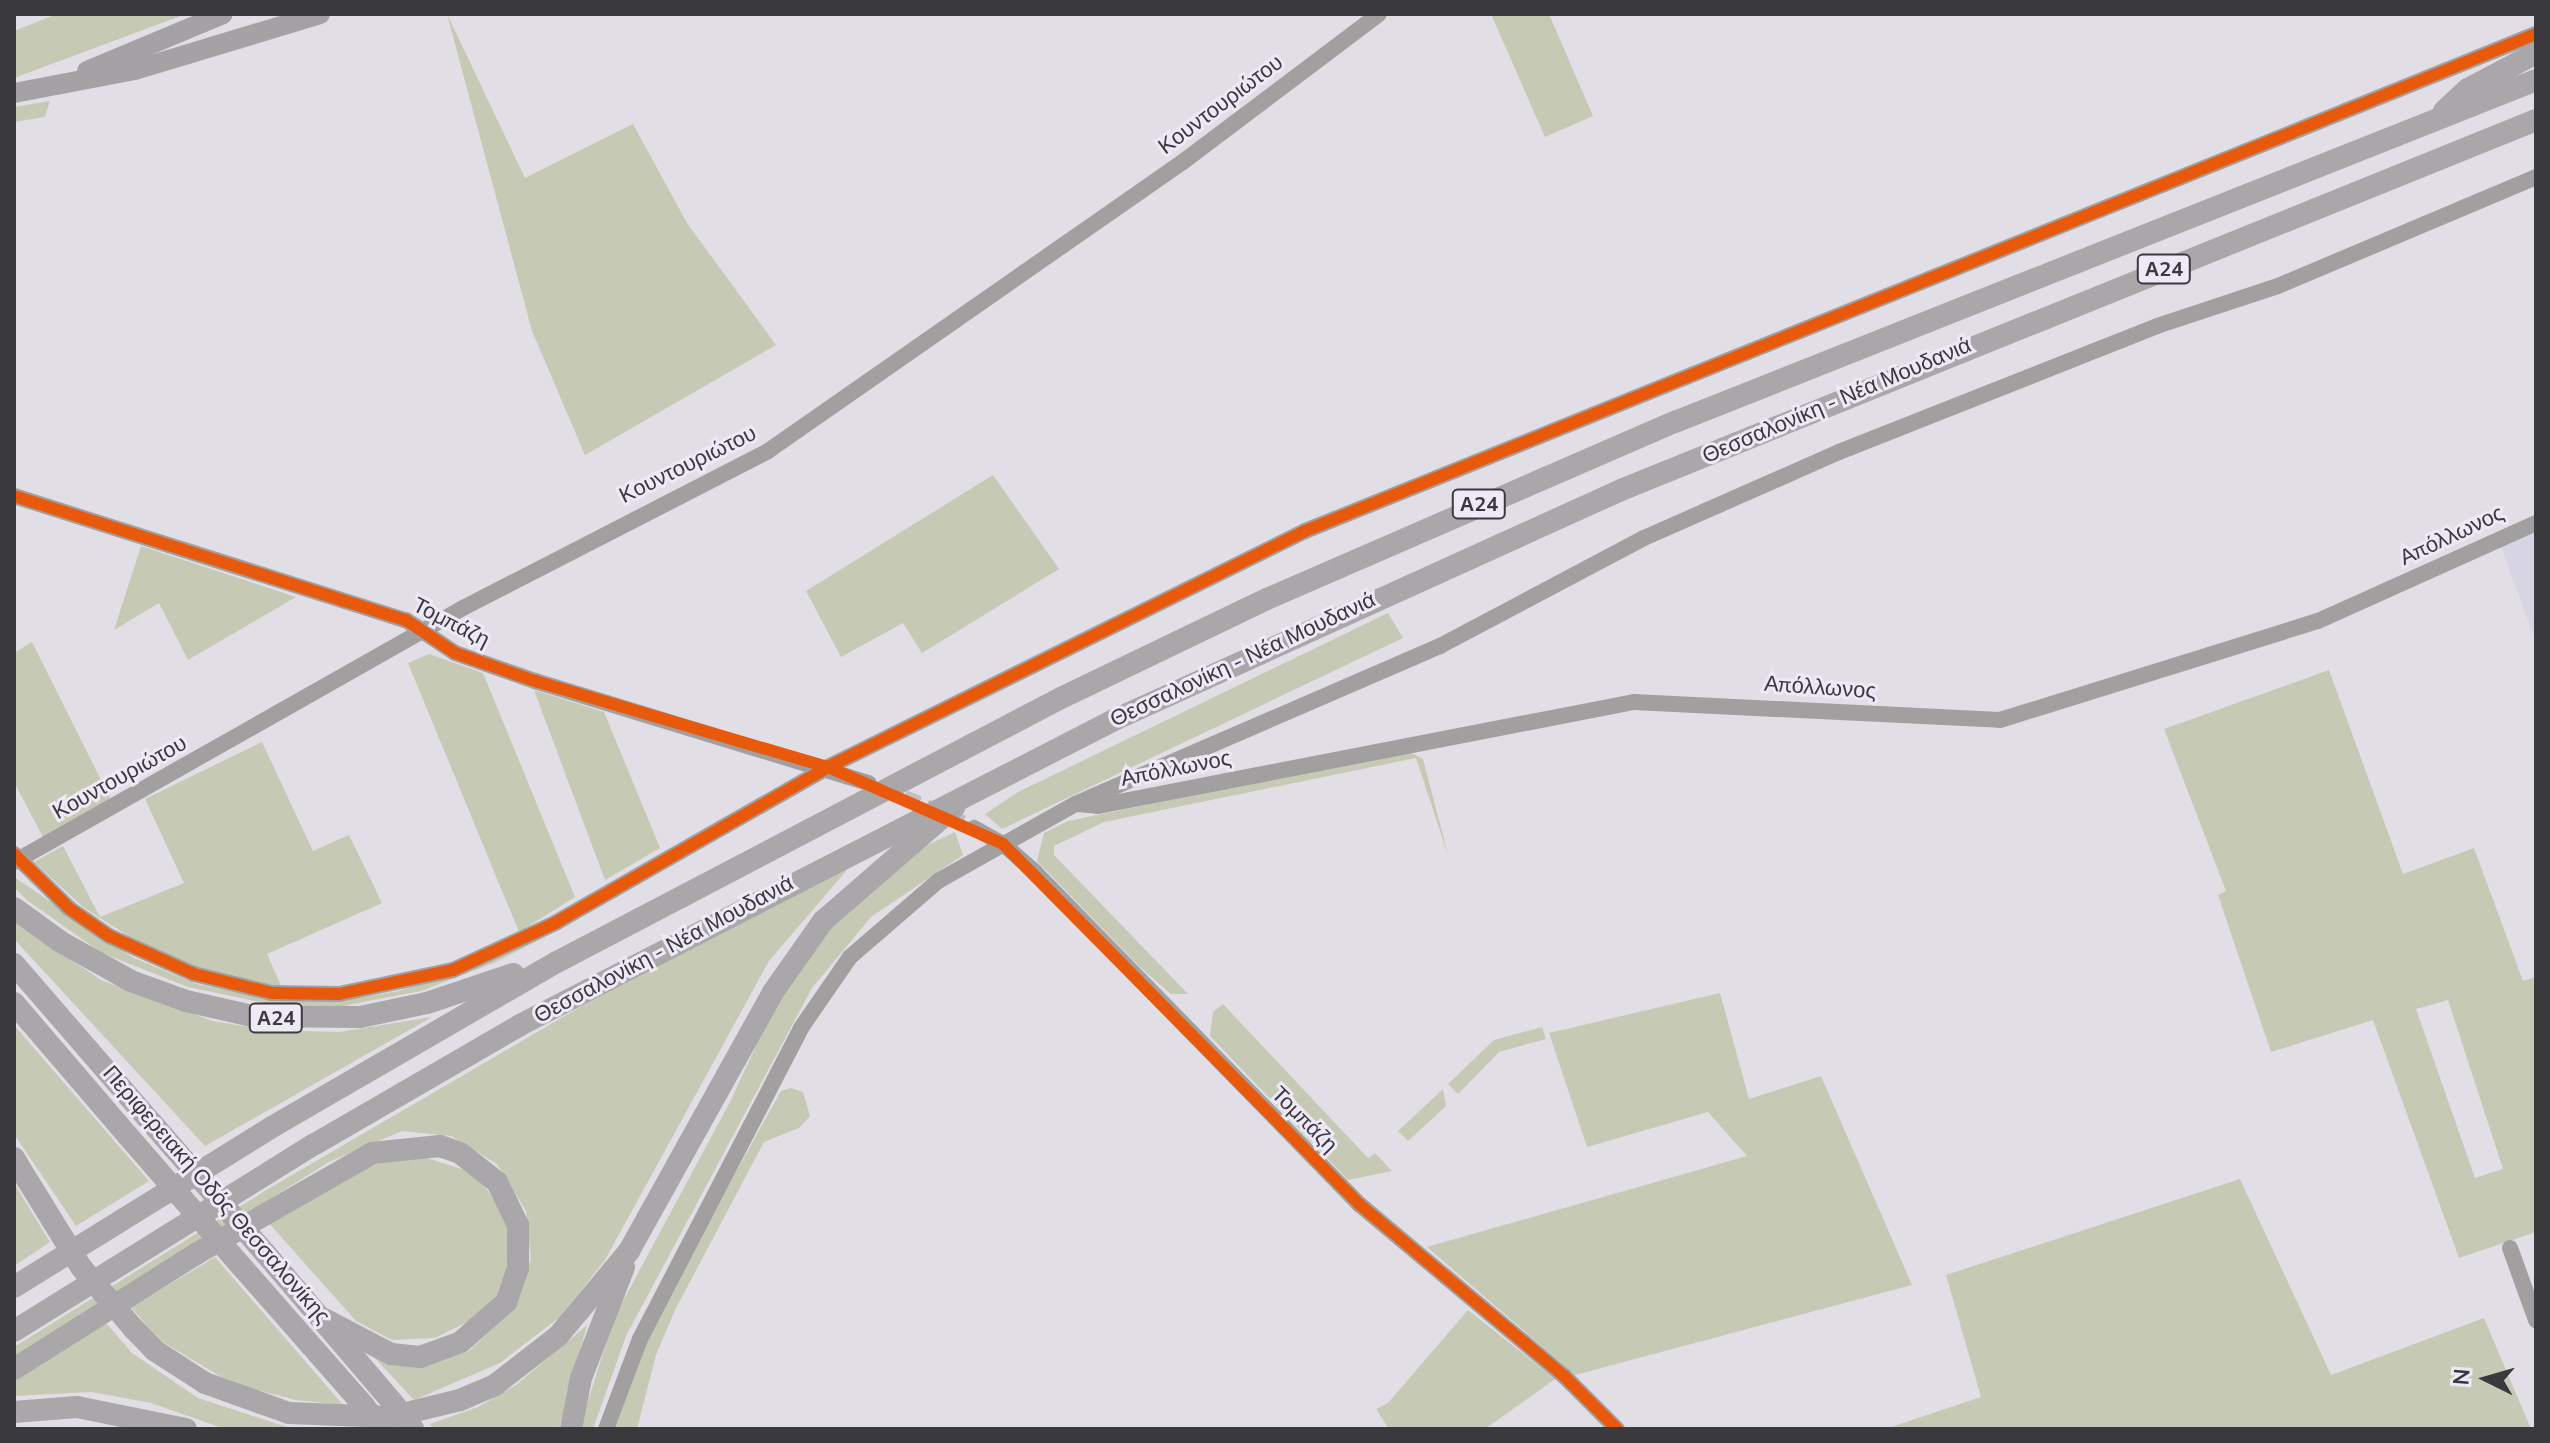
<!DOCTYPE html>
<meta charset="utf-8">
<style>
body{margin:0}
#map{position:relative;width:2550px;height:1443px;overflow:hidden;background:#e1dee6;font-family:"Nunito Sans",sans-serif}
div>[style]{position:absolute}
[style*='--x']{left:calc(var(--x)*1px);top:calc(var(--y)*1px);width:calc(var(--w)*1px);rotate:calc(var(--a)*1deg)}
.industrial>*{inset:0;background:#d7d4e4}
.green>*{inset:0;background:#c6cab4}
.minor-tunnel>*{height:16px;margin-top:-8px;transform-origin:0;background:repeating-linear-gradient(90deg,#c0bdc4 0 16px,transparent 0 24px)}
.minor>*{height:16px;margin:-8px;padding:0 8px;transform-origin:8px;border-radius:8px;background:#a19f9f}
.major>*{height:20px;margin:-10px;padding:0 10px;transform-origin:10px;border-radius:10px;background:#a5a2a5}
.highway>*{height:22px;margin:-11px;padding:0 11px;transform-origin:11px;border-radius:11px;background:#aaa7aa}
.highway-bridge>*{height:22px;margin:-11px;padding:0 11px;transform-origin:11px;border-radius:11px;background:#aaa7aa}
.cycleway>*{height:12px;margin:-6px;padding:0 6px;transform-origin:6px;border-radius:6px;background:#e8590c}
span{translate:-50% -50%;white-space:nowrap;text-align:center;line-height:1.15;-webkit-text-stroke:6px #ede9f6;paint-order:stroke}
.shield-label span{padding:2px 6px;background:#ede9f6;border:2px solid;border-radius:6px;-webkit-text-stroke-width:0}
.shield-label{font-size:20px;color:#3a393e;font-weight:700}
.street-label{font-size:22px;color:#3a393e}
.frame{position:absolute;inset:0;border:16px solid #3a393e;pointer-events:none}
.north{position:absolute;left:2446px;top:1339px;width:80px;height:80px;-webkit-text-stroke:6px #ede9f6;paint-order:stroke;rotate:275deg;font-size:22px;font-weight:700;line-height:32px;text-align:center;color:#3a393e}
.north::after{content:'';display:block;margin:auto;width:28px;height:36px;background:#3a393e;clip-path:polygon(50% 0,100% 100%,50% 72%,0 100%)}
</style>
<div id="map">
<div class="industrial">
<div style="clip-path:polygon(2536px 530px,2536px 642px,2500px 544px)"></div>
</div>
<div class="green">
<div style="clip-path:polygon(57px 14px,186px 14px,14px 78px,14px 31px)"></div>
<div style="clip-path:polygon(447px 14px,525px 178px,633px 124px,687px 223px,776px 345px,585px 455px,532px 331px)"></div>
<div style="clip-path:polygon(1491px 14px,1549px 14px,1593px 116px,1545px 137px)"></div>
<div style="clip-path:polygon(50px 101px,45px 117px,14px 122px,14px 107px)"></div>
<div style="clip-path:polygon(993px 475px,1059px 569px,922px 653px,903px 623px,841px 657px,806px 591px)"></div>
<div style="clip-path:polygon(141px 546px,296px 597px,188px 660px,159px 603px,114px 630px)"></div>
<div style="clip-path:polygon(1388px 613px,1403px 638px,1002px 829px,985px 814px,1018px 792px)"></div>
<div style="clip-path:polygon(32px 642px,111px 800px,44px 839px,14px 782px,14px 653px)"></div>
<div style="clip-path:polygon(429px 654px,483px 673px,575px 897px,519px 932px,408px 663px)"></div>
<div style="clip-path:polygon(evenodd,2329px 670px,2403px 874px,2474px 848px,2523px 981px,2536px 977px,2536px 1232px,2459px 1258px,2373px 1020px,2271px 1052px,2218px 895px,2226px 891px,2164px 729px,2329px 670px,2448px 1000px,2503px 1169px,2475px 1178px,2416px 1009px,2448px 1000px)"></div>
<div style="clip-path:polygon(534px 690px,604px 712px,660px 848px,605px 880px)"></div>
<div style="clip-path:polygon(262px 742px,313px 851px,349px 835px,382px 903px,267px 954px,282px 988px,210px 973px,141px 944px,83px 907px,34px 862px,63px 846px,100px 917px,184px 883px,145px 799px)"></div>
<div style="clip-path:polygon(1408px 751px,1423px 759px,1449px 858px,1416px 758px,1104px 822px,1054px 846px,1054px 855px,1188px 994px,1171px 994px,1141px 968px,1037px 861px,1044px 833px,1068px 821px)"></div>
<div style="clip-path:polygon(955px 832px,963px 855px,871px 917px,812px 988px,626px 1336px,593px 1429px,579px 1429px,615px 1316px,730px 1102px,778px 998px,844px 910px,923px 847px)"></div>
<div style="clip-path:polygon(839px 868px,847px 870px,769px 961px,605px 1260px,560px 1317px,500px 1363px,414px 1400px,373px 1356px,438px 1361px,469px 1351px,513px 1309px,531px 1259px,526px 1211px,497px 1164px,451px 1136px,402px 1131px,329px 1162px,14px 1358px,14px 1347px,268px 1189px,623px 982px)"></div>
<div style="clip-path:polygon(14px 877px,132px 957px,196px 984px,264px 997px,359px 998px,398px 991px,478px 966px,572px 923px,496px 962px,421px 991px,342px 1006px,269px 1004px,188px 987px,102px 953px,28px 901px,14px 887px)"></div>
<div style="clip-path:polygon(14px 920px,101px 980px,213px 1021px,268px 1030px,339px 1032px,432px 1017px,205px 1146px,14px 939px)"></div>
<div style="clip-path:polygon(1720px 993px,1749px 1099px,1821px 1076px,1912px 1285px,1575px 1375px,1427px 1247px,1747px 1156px,1708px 1112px,1587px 1147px,1549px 1033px)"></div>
<div style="clip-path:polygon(1223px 1004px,1368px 1158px,1375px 1153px,1392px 1171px,1348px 1180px,1210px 1036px,1213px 1012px)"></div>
<div style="clip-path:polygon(14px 1025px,149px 1181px,76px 1226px,14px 1134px)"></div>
<div style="clip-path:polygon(1542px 1027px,1546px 1039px,1499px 1052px,1458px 1094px,1448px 1084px,1494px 1040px)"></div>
<div style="clip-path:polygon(791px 1088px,803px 1092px,810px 1116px,799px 1128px,764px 1142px,675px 1310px,656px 1355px,637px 1429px,611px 1429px,642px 1349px,732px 1179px,781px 1091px)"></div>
<div style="clip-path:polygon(1443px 1089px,1446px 1106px,1408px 1141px,1398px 1131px)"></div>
<div style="clip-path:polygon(424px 1157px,465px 1170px,483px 1184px,506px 1216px,511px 1255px,500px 1292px,469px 1321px,435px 1338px,392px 1340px,356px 1321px,267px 1221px,368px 1165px)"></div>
<div style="clip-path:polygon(2240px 1179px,2331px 1375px,2484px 1318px,2531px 1429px,1885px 1429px,1981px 1397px,1946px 1275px)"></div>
<div style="clip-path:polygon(14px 1183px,50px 1242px,14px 1266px)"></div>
<div style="clip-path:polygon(215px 1257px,343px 1405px,296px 1400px,233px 1384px,158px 1339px,131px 1307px)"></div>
<div style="clip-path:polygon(1468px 1310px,1555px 1379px,1485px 1429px,1389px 1429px,1376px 1409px,1388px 1403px)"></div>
<div style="clip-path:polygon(106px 1323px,132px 1353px,198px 1398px,293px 1429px,225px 1429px,151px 1403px,91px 1392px,14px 1396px,14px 1380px)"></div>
<div style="clip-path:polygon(587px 1325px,559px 1429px,434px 1429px,430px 1424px,478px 1407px,516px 1385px)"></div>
</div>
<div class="minor-tunnel">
<div style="--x:882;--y:788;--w:100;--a:23.5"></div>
</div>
<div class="minor">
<div style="--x:14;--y:496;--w:411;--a:17.6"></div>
<div style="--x:406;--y:620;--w:59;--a:34"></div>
<div style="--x:455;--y:653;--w:85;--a:19.3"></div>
<div style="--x:535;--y:681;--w:349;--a:17"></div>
<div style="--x:1077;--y:804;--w:21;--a:5"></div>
<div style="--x:1098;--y:806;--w:546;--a:-10.98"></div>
<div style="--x:1634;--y:702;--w:366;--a:2.8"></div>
<div style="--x:2000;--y:720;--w:333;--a:-17.3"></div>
<div style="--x:2318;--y:621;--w:239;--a:-24.2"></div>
<div style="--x:974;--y:828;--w:33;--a:29"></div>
<div style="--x:1003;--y:844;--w:43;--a:41.2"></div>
<div style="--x:1035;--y:872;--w:464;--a:45.7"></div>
<div style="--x:1359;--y:1204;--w:268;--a:40"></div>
<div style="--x:1564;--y:1376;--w:75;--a:45"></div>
<div style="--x:14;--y:854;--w:78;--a:44.5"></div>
<div style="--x:70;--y:909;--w:47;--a:34.7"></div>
<div style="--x:109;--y:936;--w:93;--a:24.1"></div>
<div style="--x:194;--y:974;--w:80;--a:13.7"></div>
<div style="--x:272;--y:993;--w:67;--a:0.9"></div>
<div style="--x:339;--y:994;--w:116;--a:-11.9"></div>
<div style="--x:453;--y:970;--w:112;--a:-24.7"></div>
<div style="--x:555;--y:923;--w:314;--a:-29.7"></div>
<div style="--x:828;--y:767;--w:532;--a:-26.32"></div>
<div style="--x:1305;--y:531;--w:1328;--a:-21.99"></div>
<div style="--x:14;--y:862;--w:516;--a:-29.5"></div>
<div style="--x:463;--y:608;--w:343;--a:-27.2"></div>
<div style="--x:768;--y:451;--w:507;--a:-34.88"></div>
<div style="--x:1184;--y:161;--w:244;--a:-37"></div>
<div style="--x:2510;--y:1248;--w:77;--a:70.1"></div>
<div style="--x:606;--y:1429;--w:96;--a:-69.3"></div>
<div style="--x:640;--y:1339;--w:350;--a:-62.6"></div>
<div style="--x:801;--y:1028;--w:86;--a:-55.4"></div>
<div style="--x:850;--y:957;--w:116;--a:-40.8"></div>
<div style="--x:938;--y:881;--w:157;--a:-29.3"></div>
<div style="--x:1075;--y:804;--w:398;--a:-23.4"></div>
<div style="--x:1440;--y:646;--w:231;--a:-27.9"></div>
<div style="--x:1644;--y:538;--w:213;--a:-23.8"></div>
<div style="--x:1839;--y:452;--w:342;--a:-21.6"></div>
<div style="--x:2157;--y:326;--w:127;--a:-18.3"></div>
<div style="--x:2278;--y:286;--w:280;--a:-22.9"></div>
</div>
<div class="major">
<div style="--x:87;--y:71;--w:147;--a:-22.7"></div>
<div style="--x:14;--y:93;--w:123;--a:-10.8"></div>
<div style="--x:135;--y:70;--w:193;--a:-16.8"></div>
</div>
<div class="highway">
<div style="--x:2444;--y:111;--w:33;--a:-43"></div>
<div style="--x:2468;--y:89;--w:77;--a:-27.9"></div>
<div style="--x:14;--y:908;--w:58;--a:35.9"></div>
<div style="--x:61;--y:942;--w:80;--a:29.1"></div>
<div style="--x:131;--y:981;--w:59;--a:20"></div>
<div style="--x:186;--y:1001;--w:68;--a:12.8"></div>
<div style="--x:252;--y:1016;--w:108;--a:0.5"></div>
<div style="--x:360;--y:1017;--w:68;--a:-11.8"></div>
<div style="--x:427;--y:1003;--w:91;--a:-18.6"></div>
<div style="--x:14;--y:964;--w:209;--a:49.1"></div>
<div style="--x:14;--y:1003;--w:175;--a:49.4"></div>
<div style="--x:14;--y:1158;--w:27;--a:59"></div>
<div style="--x:265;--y:1253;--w:197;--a:49.5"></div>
<div style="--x:242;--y:1267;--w:185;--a:48.7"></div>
<div style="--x:14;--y:1287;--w:304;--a:-31.8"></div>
<div style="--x:272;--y:1127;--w:329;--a:-30.1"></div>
<div style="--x:557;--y:962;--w:569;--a:-27.65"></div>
<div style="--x:1061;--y:698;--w:229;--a:-25.7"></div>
<div style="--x:1267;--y:599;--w:445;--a:-23.5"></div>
<div style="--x:1675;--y:422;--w:926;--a:-21.66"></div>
<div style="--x:134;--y:1329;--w:29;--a:46"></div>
<div style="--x:154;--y:1350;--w:61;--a:32.9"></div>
<div style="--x:205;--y:1383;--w:89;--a:19.7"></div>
<div style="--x:289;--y:1413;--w:101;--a:2.3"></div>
<div style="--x:390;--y:1417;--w:72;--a:-13.7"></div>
<div style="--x:460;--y:1400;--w:38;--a:-23"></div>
<div style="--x:495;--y:1385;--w:80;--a:-37.9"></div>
<div style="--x:558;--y:1336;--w:111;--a:-50.1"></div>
<div style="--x:629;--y:1251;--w:296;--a:-60.9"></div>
<div style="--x:773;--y:992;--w:87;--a:-54.8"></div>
<div style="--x:823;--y:921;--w:174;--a:-41"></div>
<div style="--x:14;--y:1331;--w:354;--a:-31.9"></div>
<div style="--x:315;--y:1144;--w:237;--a:-30.1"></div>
<div style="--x:520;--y:1025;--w:668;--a:-27.18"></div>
<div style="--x:1114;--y:720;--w:557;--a:-24.4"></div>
<div style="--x:1621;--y:490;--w:987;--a:-22.02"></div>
<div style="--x:14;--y:1369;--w:215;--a:-32.3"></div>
<div style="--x:196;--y:1254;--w:203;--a:-29.8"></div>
<div style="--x:372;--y:1153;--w:68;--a:-5.9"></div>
<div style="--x:440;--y:1146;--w:21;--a:19"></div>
<div style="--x:460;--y:1153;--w:47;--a:38.1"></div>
<div style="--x:497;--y:1182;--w:48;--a:64"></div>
<div style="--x:518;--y:1225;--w:43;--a:90"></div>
<div style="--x:518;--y:1268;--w:36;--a:109"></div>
<div style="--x:506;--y:1302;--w:60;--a:138.4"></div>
<div style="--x:461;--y:1342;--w:44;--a:159.9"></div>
<div style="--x:420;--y:1357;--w:29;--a:-174"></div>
<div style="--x:391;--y:1354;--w:76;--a:-152.4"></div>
<div style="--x:14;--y:1412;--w:63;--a:-4.5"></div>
<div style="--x:77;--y:1407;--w:111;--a:11.4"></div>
<div style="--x:571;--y:1429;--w:52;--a:-78.9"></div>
<div style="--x:581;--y:1378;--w:119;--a:-68.8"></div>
</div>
<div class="highway-bridge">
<div style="--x:151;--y:1122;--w:174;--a:49"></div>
<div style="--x:128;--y:1136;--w:174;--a:49"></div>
<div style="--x:28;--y:1181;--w:101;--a:58.4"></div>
<div style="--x:81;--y:1267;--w:82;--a:49.5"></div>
<div style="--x:393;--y:1403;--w:33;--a:52"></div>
<div style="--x:364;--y:1406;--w:29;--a:52"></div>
</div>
<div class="cycleway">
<div style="--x:14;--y:496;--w:411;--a:17.6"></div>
<div style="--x:406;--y:620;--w:59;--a:34"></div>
<div style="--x:455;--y:653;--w:85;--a:19.3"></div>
<div style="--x:535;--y:681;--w:305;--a:16.4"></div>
<div style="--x:828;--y:767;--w:191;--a:23.7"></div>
<div style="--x:1003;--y:844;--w:506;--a:45.32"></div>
<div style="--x:1359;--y:1204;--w:268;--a:40"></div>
<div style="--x:1564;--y:1376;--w:75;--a:45"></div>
<div style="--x:14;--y:854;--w:78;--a:44.5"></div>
<div style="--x:70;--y:909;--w:47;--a:34.7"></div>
<div style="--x:109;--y:936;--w:93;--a:24.1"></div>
<div style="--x:194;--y:974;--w:80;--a:13.7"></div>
<div style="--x:272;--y:993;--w:67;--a:0.9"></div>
<div style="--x:339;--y:994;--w:116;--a:-11.9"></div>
<div style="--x:453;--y:970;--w:112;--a:-24.7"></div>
<div style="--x:555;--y:923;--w:314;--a:-29.7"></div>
<div style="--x:828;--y:767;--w:532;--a:-26.32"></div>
<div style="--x:1305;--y:531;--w:1328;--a:-21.99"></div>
</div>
<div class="shield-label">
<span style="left:2164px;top:269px">Α24</span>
<span style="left:1479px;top:504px">Α24</span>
<span style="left:276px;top:1018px">Α24</span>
</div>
<div class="street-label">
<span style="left:1221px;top:105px;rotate:-37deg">Κουντουριώτου</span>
<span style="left:1837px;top:401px;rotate:-23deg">Θεσσαλονίκη - Νέα Μουδανιά</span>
<span style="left:688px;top:465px;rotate:-26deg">Κουντουριώτου</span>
<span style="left:2452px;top:536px;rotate:-25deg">Απόλλωνος</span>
<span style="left:451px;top:623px;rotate:27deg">Τομπάζη</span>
<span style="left:1243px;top:660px;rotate:-25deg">Θεσσαλονίκη - Νέα Μουδανιά</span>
<span style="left:1820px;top:688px;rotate:4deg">Απόλλωνος</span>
<span style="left:1176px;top:769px;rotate:-11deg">Απόλλωνος</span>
<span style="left:120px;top:778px;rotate:-29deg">Κουντουριώτου</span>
<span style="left:664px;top:950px;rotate:-28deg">Θεσσαλονίκη - Νέα Μουδανιά</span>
<span style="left:1304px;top:1120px;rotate:45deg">Τομπάζη</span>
<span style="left:216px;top:1195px;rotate:49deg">Περιφερειακή Οδός Θεσσαλονίκης</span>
</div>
<div class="frame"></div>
<div class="north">N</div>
</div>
